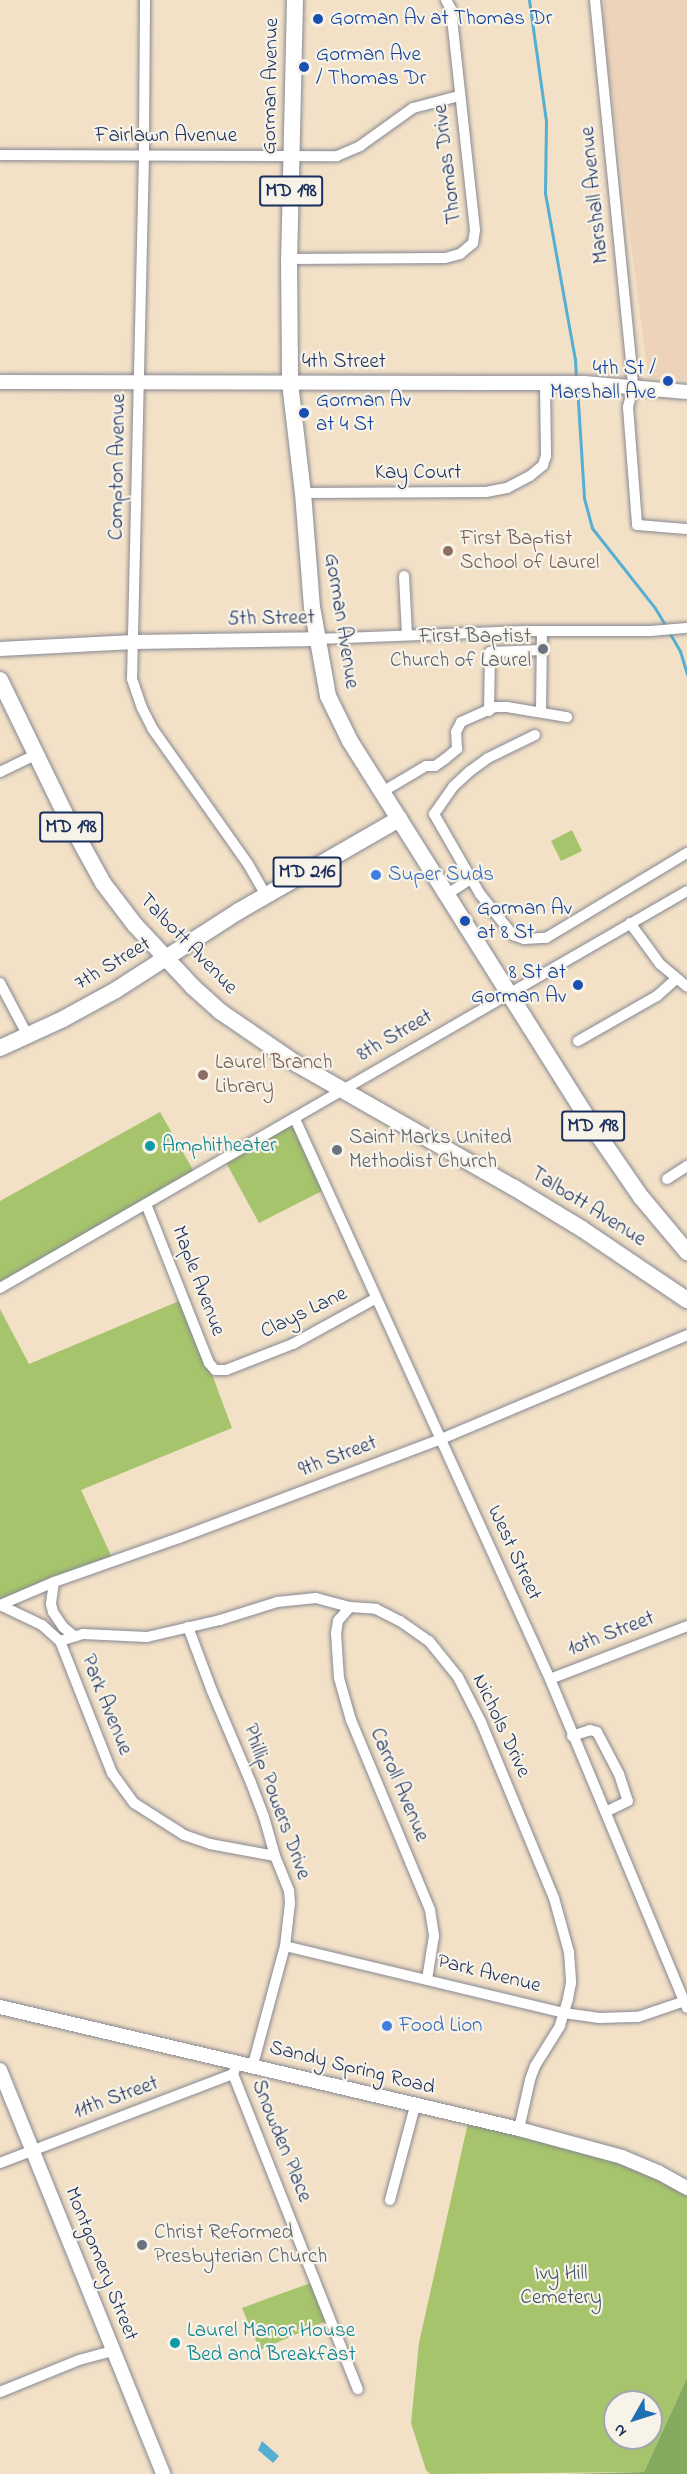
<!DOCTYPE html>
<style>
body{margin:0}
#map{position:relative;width:687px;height:2474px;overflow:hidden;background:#f3e1c7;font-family:"Indie Flower",sans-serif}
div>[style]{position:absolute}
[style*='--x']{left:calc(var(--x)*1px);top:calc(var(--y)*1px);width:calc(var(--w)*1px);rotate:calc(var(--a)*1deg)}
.built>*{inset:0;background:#ecd3ba}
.green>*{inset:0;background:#a6c46c}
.forest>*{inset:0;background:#84aa60}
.water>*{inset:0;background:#54afd2}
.stream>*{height:3px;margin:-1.5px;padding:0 1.5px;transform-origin:1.5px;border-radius:1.5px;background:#54afd2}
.roads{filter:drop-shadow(0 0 2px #878892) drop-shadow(0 0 2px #878892)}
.minor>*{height:10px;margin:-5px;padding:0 5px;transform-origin:5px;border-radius:5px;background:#fff}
.tertiary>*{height:14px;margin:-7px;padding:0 7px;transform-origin:7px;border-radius:7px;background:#fff}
.primary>*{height:16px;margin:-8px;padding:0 8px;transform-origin:8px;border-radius:8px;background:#fff}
.dots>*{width:16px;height:16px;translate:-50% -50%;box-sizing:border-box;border:3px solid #f7f3e8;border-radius:50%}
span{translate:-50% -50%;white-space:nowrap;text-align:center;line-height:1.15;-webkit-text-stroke:4.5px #f7f3e8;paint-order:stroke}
.shield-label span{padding:2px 4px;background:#f7f3e8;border:2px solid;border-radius:4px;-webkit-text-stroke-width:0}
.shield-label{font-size:20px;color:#1b2f5e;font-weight:700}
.transit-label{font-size:21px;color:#164399}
.left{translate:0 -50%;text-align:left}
.right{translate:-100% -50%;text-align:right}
.street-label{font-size:21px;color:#1b2f5e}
.education-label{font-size:21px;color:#785e54}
.worship-label{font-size:21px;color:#5b616d}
.shop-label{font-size:21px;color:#366cbe}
.culture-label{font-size:21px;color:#0d838f}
.park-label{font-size:21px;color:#3e5462}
.north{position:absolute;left:603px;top:2390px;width:60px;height:60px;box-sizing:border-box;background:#f7f3e8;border:2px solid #9fa5b1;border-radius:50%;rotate:231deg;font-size:16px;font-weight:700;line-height:24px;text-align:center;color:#1b2f5e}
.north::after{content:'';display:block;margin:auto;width:21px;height:27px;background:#1f6fb2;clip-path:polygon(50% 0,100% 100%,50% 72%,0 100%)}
</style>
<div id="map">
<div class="built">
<div style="clip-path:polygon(604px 0,687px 0,687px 380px,648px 377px,604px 34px)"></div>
</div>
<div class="green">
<div style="clip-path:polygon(572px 830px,582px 851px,561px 861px,551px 841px)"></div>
<div style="clip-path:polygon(160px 1112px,196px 1175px,0 1289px,0 1201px)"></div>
<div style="clip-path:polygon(295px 1119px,326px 1189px,259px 1223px,224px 1159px)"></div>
<div style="clip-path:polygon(184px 1299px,232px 1428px,81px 1490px,114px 1562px,0 1604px,0 1309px,29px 1364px)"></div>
<div style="clip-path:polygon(evenodd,469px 2118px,622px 2157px,687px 2188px,687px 2378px,644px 2472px,430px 2474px,426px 2470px,411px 2423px,419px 2343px,469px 2118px,615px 2402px,651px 2402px,651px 2438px,615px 2438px,615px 2402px)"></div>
<div style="clip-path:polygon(316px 2281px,331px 2319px,260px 2350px,242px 2308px)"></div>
</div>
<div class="forest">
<div style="clip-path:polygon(687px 2378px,687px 2474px,568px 2474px,644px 2472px)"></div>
</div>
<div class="water">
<div style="clip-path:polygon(262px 2441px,279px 2456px,273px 2463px,258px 2450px)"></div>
</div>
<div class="stream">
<div style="--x:529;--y:0;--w:122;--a:82"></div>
<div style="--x:546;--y:121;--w:72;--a:90.8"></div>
<div style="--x:545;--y:193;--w:169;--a:79.8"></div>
<div style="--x:575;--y:359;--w:20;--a:87"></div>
<div style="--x:577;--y:386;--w:112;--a:86.4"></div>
<div style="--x:584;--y:498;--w:31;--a:75"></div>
<div style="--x:592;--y:528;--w:102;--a:51.8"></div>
<div style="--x:655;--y:608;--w:21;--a:59"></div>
<div style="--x:669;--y:632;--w:22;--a:60"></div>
<div style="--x:680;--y:651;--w:24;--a:73"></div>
</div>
<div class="roads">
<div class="minor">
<div style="--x:145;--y:0;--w:155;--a:90.4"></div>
<div style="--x:144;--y:155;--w:524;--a:91.31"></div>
<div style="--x:132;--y:679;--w:31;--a:71"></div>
<div style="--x:142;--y:708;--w:22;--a:63"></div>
<div style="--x:152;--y:728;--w:166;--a:54.8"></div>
<div style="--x:248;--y:864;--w:36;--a:60"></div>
<div style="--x:595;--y:0;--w:372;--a:84.3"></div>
<div style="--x:632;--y:370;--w:17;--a:87"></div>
<div style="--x:633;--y:387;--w:21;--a:104"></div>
<div style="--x:628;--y:407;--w:118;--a:85.6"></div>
<div style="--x:637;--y:525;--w:50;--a:4.6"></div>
<div style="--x:0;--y:155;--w:337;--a:0.2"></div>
<div style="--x:337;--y:156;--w:25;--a:-23"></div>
<div style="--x:360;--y:146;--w:65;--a:-35.6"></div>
<div style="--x:413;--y:108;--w:48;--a:-14.6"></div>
<div style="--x:289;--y:259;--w:156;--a:-0.4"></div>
<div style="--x:445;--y:258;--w:16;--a:-15"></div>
<div style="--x:460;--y:254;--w:17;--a:-40"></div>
<div style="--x:473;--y:243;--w:13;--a:-81"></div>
<div style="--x:475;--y:230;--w:222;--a:-96.2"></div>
<div style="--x:451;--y:9;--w:10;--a:-119"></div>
<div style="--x:303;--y:493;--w:183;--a:-0.3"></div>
<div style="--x:486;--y:492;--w:21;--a:-11"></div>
<div style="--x:507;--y:488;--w:26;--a:-28"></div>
<div style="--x:530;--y:476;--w:17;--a:-40"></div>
<div style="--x:543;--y:465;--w:9;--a:-72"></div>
<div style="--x:546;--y:456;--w:72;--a:-90.8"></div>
<div style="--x:404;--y:576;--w:59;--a:87.1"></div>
<div style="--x:317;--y:639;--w:208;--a:-2.2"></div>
<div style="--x:525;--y:631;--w:126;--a:0"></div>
<div style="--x:651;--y:631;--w:36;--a:-5"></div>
<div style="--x:489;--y:711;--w:59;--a:-89"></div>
<div style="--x:490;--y:652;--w:52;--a:-2.2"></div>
<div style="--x:541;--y:712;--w:80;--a:-89.3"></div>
<div style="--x:535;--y:735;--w:52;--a:153.9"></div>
<div style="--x:488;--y:758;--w:22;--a:144"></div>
<div style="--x:470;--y:771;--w:23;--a:137"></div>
<div style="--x:453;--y:787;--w:33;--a:125"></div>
<div style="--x:434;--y:814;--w:92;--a:60.1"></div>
<div style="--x:480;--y:894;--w:53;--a:51.2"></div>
<div style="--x:513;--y:935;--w:12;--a:20"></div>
<div style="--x:524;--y:939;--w:22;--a:-3"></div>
<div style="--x:546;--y:938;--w:165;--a:-31.1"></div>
<div style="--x:0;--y:772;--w:39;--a:-26"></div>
<div style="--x:382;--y:792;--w:51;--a:-30.6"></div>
<div style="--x:426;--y:766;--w:9;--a:0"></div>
<div style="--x:435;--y:766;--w:12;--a:-35"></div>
<div style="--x:445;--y:759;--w:16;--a:-40"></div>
<div style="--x:457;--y:749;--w:17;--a:-93"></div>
<div style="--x:456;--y:732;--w:11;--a:-63"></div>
<div style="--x:461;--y:722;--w:36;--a:-24"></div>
<div style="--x:494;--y:707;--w:13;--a:0"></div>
<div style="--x:507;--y:707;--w:61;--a:9.5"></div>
<div style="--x:446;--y:895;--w:31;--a:-33"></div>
<div style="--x:630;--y:923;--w:51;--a:53.8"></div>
<div style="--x:660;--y:964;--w:35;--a:40"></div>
<div style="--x:0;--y:983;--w:60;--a:62.2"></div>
<div style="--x:578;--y:1041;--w:91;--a:-29.7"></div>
<div style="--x:657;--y:996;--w:25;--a:-42"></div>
<div style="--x:295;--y:1119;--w:615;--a:65.52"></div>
<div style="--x:550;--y:1679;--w:356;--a:67.4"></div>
<div style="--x:667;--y:1179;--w:24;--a:-33"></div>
<div style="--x:146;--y:1204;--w:171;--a:68.4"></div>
<div style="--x:209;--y:1363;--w:9;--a:49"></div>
<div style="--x:215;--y:1370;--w:11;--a:0"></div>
<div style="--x:226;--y:1370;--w:72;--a:-21.2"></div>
<div style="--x:293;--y:1344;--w:94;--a:-28.8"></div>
<div style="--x:0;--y:1288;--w:793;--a:-30.02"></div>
<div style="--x:54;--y:1582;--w:22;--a:98"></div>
<div style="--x:51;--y:1604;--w:8;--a:76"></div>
<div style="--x:53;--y:1612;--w:18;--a:56"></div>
<div style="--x:63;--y:1627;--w:14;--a:39"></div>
<div style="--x:0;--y:1605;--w:59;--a:-23.1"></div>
<div style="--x:54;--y:1582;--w:133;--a:-19.4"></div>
<div style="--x:179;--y:1538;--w:278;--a:-20.7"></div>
<div style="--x:439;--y:1440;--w:269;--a:-22.9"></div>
<div style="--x:0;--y:1605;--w:47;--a:25.5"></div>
<div style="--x:42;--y:1625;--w:24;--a:42"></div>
<div style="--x:60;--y:1641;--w:142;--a:68.5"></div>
<div style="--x:112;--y:1773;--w:37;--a:54"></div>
<div style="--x:134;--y:1803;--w:59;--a:32.6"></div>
<div style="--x:184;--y:1835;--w:28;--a:19"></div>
<div style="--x:210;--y:1844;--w:66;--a:10.5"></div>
<div style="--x:350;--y:1607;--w:18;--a:131"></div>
<div style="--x:338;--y:1621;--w:12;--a:99"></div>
<div style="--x:336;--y:1633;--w:45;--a:86.2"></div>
<div style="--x:339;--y:1678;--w:44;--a:74.1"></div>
<div style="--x:351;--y:1720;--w:206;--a:67.4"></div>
<div style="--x:430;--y:1910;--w:26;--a:81"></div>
<div style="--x:434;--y:1936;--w:44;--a:99.2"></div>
<div style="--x:188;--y:1627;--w:68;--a:69.4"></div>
<div style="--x:212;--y:1691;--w:100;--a:67"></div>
<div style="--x:251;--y:1783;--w:36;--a:69"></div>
<div style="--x:264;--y:1817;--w:41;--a:74.2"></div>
<div style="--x:275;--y:1856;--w:38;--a:68"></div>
<div style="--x:289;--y:1891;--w:12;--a:85"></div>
<div style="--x:290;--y:1903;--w:43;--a:96.6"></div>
<div style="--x:285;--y:1946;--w:123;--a:105.1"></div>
<div style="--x:60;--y:1641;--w:24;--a:-17"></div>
<div style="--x:83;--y:1634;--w:64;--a:2.7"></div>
<div style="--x:147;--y:1637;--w:75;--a:-13.1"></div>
<div style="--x:220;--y:1620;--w:60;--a:-17.5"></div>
<div style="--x:277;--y:1602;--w:39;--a:-6"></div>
<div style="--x:316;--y:1598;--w:35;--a:15"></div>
<div style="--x:350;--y:1607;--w:26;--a:4"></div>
<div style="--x:376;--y:1609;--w:27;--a:27"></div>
<div style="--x:400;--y:1621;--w:35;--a:35"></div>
<div style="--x:429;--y:1641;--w:46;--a:51.1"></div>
<div style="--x:458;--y:1677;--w:51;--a:62.9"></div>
<div style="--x:481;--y:1722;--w:191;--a:67.5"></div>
<div style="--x:554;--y:1898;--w:56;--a:74.5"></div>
<div style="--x:569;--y:1952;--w:31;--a:86"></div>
<div style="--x:571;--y:1983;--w:16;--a:101"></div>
<div style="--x:568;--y:1999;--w:28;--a:107"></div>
<div style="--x:560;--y:2026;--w:47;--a:122"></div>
<div style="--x:535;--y:2066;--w:15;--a:110"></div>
<div style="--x:530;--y:2080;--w:50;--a:102.7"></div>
<div style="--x:550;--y:1679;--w:147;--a:-21.1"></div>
<div style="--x:572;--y:1736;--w:19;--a:-18"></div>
<div style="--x:590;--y:1730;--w:7;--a:16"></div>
<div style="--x:597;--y:1732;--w:47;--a:62.4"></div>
<div style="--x:619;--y:1774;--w:28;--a:72"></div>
<div style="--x:628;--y:1801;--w:25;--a:154"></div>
<div style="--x:285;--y:1946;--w:287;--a:13.5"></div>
<div style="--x:564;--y:2013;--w:36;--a:8"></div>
<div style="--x:600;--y:2018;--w:38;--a:-2"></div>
<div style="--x:638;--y:2017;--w:50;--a:-18.8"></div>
<div style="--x:233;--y:2074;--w:339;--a:68.4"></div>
<div style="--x:0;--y:2163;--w:249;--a:-20.9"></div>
<div style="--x:233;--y:2074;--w:5;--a:-68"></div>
<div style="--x:390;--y:2200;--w:97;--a:-75.1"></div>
<div style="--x:0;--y:2392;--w:85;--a:-22.1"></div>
<div style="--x:79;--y:2360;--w:35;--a:-15"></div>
</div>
<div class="tertiary">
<div style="--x:0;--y:382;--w:584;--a:0.1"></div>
<div style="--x:584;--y:383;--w:103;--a:5"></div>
<div style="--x:0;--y:649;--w:134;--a:-3"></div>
<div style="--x:134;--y:642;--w:183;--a:-0.9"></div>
<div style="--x:0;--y:2007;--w:533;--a:13.23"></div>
<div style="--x:519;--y:2129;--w:107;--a:15.2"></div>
<div style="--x:622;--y:2157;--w:39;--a:23"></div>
<div style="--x:658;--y:2172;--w:33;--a:29"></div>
<div style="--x:0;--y:2070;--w:436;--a:68"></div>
</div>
<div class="primary">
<div style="--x:295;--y:0;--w:259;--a:91.3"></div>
<div style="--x:289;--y:259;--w:124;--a:89.5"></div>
<div style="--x:290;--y:383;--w:111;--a:83.3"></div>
<div style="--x:303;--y:493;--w:114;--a:85.5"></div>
<div style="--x:312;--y:607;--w:90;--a:79.8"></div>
<div style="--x:328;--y:696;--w:50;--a:63.9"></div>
<div style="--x:350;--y:741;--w:467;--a:57.8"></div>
<div style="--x:599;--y:1136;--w:74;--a:55.5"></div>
<div style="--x:641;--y:1197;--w:72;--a:50.1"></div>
<div style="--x:0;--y:680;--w:147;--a:64.1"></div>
<div style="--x:64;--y:812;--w:81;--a:61.2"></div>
<div style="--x:103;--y:883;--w:53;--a:52.7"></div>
<div style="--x:135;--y:925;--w:85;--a:46.9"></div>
<div style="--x:193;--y:987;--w:38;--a:42"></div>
<div style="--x:221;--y:1012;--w:92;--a:34.4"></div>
<div style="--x:297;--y:1064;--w:249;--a:29.7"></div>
<div style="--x:513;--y:1187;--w:81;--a:31.3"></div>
<div style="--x:582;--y:1229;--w:127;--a:34.1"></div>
<div style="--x:0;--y:1048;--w:69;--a:-24.7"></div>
<div style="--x:63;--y:1019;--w:60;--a:-28.7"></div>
<div style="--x:116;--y:990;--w:146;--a:-32.7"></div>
<div style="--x:239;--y:911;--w:185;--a:-29.9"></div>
</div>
</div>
<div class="dots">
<div style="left:318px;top:19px;background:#1a4fb4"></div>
<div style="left:304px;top:67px;background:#1a4fb4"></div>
<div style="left:668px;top:381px;background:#1a4fb4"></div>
<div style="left:304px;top:413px;background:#1a4fb4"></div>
<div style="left:448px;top:551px;background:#8d6e63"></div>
<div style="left:543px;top:649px;background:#6b7280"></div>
<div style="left:376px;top:875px;background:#3f7fe0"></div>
<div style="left:465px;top:921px;background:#1a4fb4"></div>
<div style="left:578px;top:985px;background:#1a4fb4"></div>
<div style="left:203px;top:1075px;background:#8d6e63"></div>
<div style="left:150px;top:1146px;background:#0f9aa8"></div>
<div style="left:337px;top:1150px;background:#6b7280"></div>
<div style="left:387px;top:2026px;background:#3f7fe0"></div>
<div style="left:142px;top:2245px;background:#6b7280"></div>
<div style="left:175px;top:2343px;background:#0f9aa8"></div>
</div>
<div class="shield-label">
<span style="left:291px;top:191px">MD 198</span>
<span style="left:71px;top:827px">MD 198</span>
<span style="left:307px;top:872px">MD 216</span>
<span style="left:593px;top:1126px">MD 198</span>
</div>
<div class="transit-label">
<span class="left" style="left:330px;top:19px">Gorman Av at Thomas Dr</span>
<span class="left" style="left:316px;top:67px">Gorman Ave<br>/ Thomas Dr</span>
<span class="right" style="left:656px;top:381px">4th St /<br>Marshall Ave</span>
<span class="left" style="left:316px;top:413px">Gorman Av<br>at 4 St</span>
<span class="left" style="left:477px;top:921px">Gorman Av<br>at 8 St</span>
<span class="right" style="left:566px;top:985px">8 St at<br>Gorman Av</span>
</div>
<div class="street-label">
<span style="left:271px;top:86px;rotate:-89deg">Gorman Avenue</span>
<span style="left:166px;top:136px">Fairlawn Avenue</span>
<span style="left:448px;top:164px;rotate:-97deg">Thomas Drive</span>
<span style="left:595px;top:195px;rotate:-96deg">Marshall Avenue</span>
<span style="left:344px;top:362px">4th Street</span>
<span style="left:118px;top:467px;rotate:-89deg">Compton Avenue</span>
<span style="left:418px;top:473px">Kay Court</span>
<span style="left:271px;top:619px;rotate:-1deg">5th Street</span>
<span style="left:341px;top:621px;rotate:81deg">Gorman Avenue</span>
<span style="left:188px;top:944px;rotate:46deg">Talbott Avenue</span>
<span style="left:113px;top:964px;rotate:-31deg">7th Street</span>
<span style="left:395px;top:1036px;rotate:-30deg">8th Street</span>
<span style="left:588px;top:1207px;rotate:32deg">Talbott Avenue</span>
<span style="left:198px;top:1281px;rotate:69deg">Maple Avenue</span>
<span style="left:304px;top:1313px;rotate:-26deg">Clays Lane</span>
<span style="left:338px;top:1457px;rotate:-21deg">9th Street</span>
<span style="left:514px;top:1553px;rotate:65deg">West Street</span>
<span style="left:611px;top:1634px;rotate:-21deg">10th Street</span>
<span style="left:106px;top:1705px;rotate:68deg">Park Avenue</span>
<span style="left:501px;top:1726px;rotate:65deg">Nichols Drive</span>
<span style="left:399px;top:1785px;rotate:67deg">Carroll Avenue</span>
<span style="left:276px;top:1802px;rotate:70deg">Phillip Powers Drive</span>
<span style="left:489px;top:1974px;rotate:14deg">Park Avenue</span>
<span style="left:352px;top:2068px;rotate:14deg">Sandy Spring Road</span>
<span style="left:116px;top:2098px;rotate:-20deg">11th Street</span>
<span style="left:281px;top:2141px;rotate:68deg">Snowden Place</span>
<span style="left:101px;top:2264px;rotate:68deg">Montgomery Street</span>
</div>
<div class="education-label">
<span class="left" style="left:460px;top:551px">First Baptist<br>School of Laurel</span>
<span class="left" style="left:215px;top:1075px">Laurel Branch<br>Library</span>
</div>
<div class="worship-label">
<span class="right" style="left:531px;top:649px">First Baptist<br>Church of Laurel</span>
<span class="left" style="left:349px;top:1150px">Saint Marks United<br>Methodist Church</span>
<span class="left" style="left:154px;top:2245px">Christ Reformed<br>Presbyterian Church</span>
</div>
<div class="shop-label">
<span class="left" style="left:388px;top:875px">Super Suds</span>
<span class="left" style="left:399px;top:2026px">Food Lion</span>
</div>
<div class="culture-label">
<span class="left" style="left:162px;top:1146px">Amphitheater</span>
<span class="left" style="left:187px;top:2343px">Laurel Manor House<br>Bed and Breakfast</span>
</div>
<div class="park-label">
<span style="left:561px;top:2286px">Ivy Hill<br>Cemetery</span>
</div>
<div class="north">N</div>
</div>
